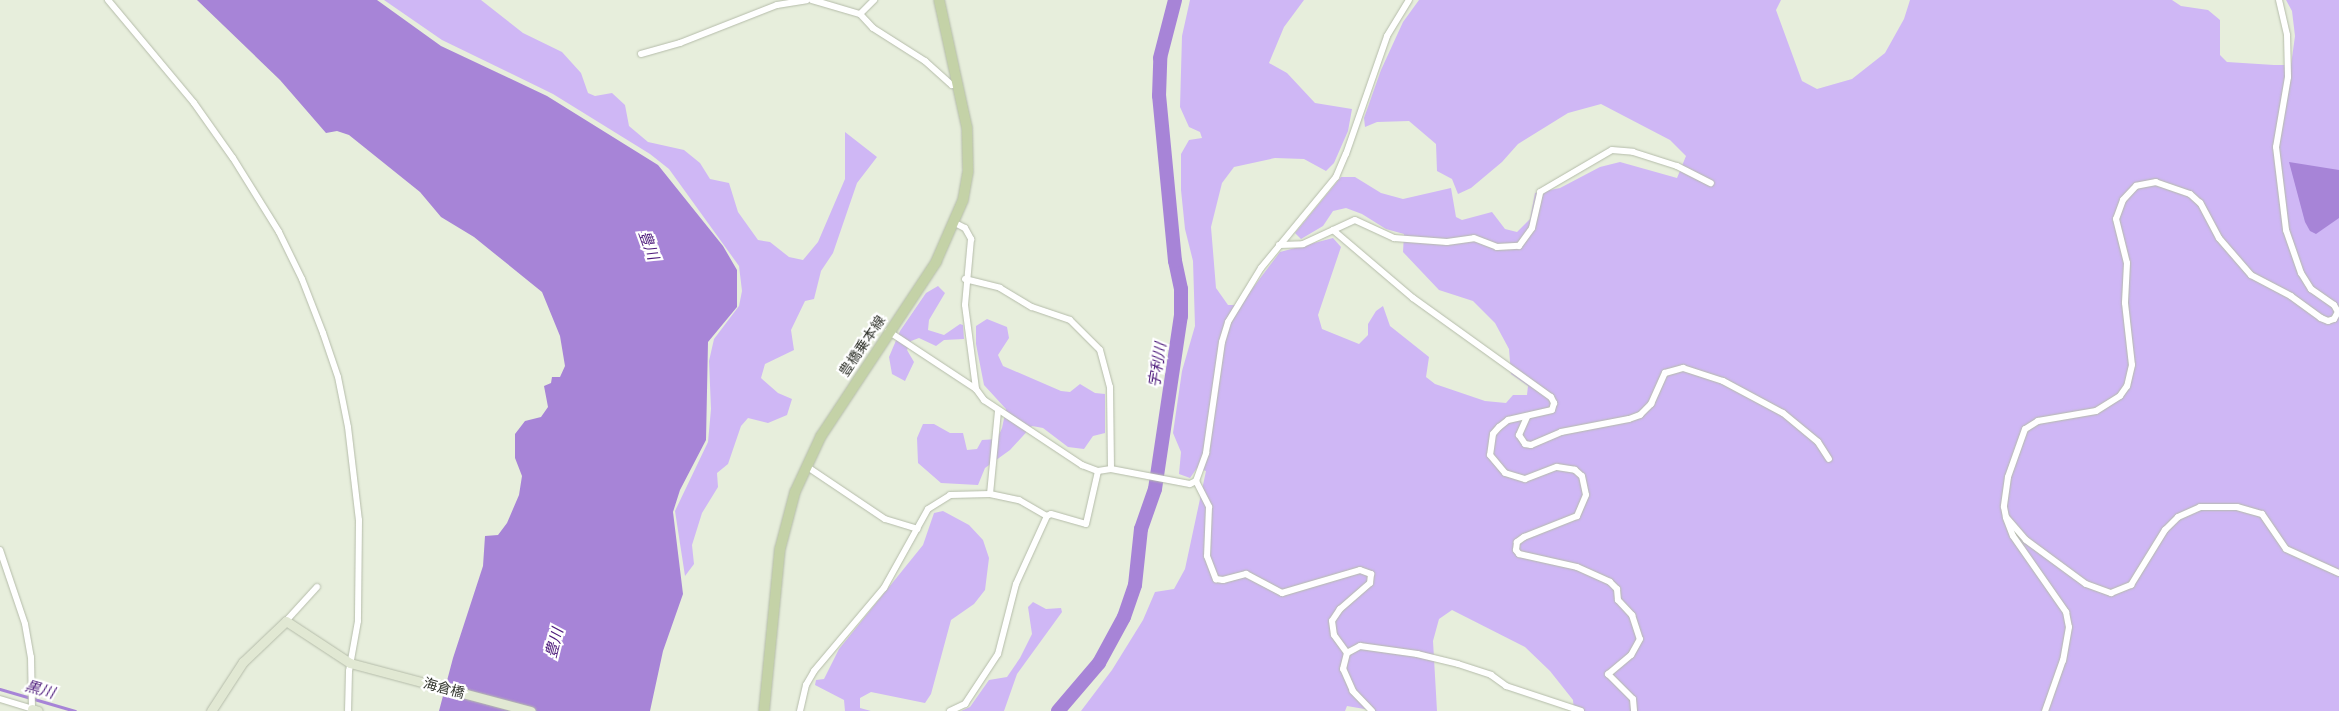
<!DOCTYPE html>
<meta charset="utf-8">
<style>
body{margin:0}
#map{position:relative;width:2339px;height:711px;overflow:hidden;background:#e7eedc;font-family:"Archivo Narrow","Noto Sans JP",sans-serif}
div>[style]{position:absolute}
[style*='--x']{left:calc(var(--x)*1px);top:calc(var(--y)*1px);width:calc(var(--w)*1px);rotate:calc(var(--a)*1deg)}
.green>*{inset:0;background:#cfb7f5}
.water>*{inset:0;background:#a784d7}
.stream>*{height:2.5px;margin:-1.25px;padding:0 1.25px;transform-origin:1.25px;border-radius:1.25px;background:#a784d7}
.river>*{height:14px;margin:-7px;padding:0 7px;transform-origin:7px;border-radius:7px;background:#a784d7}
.roads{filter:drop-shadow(0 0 1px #b5bcaa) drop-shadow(0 0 1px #b5bcaa)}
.street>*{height:6px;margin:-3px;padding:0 3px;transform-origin:3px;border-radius:3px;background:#fff}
.secondary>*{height:9px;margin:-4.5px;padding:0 4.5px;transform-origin:4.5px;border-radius:4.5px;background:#e1e8d3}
.primary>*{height:10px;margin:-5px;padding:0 5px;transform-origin:5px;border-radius:5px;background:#c4d2a7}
span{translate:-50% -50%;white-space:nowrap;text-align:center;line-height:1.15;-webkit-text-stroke:4.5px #fff;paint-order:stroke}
.street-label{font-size:14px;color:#33362f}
.water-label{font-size:15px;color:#4b187a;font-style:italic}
</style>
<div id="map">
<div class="green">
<div style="clip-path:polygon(384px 0,481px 0,523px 33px,562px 52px,581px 73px,588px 93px,595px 96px,612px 93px,625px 105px,629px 126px,648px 142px,684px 150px,700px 163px,710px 179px,729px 183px,738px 212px,758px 240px,770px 242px,789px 257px,803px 260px,818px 242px,845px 179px,845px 132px,877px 157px,857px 183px,833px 253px,821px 271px,814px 299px,805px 301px,791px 330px,794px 350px,765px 364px,761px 378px,778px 393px,792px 399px,787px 415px,768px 423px,748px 418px,741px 426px,728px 464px,717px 473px,718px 487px,702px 513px,692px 545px,694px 564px,685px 576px,675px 511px,708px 442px,711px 409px,709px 361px,714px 339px,739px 306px,742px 291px,739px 266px,669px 169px,650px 154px,553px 94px,442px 40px)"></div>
<div style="clip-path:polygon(1190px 0,1304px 0,1284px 27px,1269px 63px,1287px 73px,1315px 103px,1352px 109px,1348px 131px,1334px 163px,1326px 171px,1304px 159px,1275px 158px,1234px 167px,1222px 183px,1211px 227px,1216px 288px,1228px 305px,1240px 305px,1280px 252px,1333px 238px,1341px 247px,1318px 315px,1322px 329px,1359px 344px,1368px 335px,1368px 324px,1376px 311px,1383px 306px,1390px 326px,1429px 357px,1426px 377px,1435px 384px,1485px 401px,1506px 403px,1513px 395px,1527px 395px,1528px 386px,1511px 374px,1509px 349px,1495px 323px,1473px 301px,1439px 290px,1403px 252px,1404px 234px,1386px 229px,1362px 214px,1346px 208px,1333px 211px,1323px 226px,1301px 239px,1295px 233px,1341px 177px,1355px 177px,1381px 193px,1403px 199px,1451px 188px,1456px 217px,1462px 220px,1492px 212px,1505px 229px,1517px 232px,1530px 219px,1535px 193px,1560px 188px,1600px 167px,1620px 162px,1677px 178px,1686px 156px,1670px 140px,1601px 104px,1568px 113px,1518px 144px,1502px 162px,1471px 188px,1458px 194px,1452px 179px,1437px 171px,1436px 144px,1409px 121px,1377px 122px,1365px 127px,1364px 118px,1381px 70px,1403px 22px,1419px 0,1781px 0,1776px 10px,1802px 81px,1817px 89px,1852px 79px,1885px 53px,1904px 19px,1910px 0,2172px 0,2181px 6px,2208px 10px,2220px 20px,2220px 55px,2227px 62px,2274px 65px,2291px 65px,2295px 36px,2292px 11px,2286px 0,2339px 0,2339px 711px,1574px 711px,1573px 700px,1550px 671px,1525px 647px,1452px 610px,1439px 619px,1433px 641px,1437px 711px,1376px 711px,1347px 706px,1345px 711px,1081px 711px,1112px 670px,1143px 620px,1155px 592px,1174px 589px,1185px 569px,1206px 471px,1197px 468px,1190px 478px,1179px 474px,1181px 452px,1173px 433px,1182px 371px,1195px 326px,1193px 261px,1185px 229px,1181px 190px,1181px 154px,1189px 140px,1202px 138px,1200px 132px,1189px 127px,1180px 107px,1182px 36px)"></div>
<div style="clip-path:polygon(938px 286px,945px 293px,929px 320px,928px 330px,944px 335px,960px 324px,963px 325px,964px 339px,944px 340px,936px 346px,919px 338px,911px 341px,907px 350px,914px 362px,905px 381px,892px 374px,889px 357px,900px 331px,926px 293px)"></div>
<div style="clip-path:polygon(987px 319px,1007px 327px,1009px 338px,998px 355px,1003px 366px,1061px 391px,1070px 392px,1080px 384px,1095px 393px,1105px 394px,1105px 433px,1093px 436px,1084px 449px,1068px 447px,1043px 428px,1032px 426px,1010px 450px,985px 468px,978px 485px,941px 483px,918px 463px,917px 438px,923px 424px,934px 424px,950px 433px,963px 433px,967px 450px,977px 449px,982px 440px,997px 439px,1002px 428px,1006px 409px,984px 385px,976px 344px,976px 326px)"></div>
<div style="clip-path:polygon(943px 511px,969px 525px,983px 540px,989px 558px,985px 590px,974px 604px,951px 620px,931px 694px,925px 703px,871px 692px,860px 698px,860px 708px,871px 711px,845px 711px,844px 700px,815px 685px,816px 680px,824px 679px,839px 649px,923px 545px,934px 513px)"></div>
<div style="clip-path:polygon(1033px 602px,1046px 609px,1061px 608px,1062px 612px,1017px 674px,1004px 711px,961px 711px,970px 707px,989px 680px,1007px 677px,1020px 658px,1032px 634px,1028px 607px)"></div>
</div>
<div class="water">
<div style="clip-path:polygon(197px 0,377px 0,441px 46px,547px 96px,658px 165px,723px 246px,737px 270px,737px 307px,708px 342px,706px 440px,680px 490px,673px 512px,683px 594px,663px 651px,650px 711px,439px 711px,453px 658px,483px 566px,485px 536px,498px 535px,507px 523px,519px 495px,522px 476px,515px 458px,515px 434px,525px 421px,541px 417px,548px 407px,544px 386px,551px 383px,552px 377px,560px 377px,565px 366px,560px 336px,542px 292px,474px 237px,441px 217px,420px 192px,349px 135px,337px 131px,326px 133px,280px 80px)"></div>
<div style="clip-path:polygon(2289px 162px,2339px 170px,2339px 218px,2316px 234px,2310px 231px,2305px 222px)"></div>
</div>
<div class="stream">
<div style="--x:0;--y:689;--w:78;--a:16.3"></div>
</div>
<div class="river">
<div style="--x:1058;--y:711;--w:63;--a:-49.5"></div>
<div style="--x:1099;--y:663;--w:52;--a:-61.5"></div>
<div style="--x:1124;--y:617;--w:34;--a:-71"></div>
<div style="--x:1135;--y:585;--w:56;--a:-83.9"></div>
<div style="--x:1141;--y:529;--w:42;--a:-70.7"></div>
<div style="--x:1155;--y:489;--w:175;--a:-81.5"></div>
<div style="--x:1181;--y:316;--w:27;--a:-90"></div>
<div style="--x:1181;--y:289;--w:29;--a:-102"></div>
<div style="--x:1175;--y:261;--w:166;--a:-95.5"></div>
<div style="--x:1159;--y:96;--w:38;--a:-88"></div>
<div style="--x:1160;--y:58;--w:60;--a:-75.5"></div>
</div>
<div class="roads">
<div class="street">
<div style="--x:108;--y:0;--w:134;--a:50.1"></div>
<div style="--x:194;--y:103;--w:67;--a:54.7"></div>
<div style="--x:233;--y:158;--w:87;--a:58.1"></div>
<div style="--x:279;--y:232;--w:52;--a:63.9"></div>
<div style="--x:302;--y:279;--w:58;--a:68.7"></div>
<div style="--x:323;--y:333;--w:46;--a:71.2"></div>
<div style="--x:338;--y:377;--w:51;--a:78.7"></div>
<div style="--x:348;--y:427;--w:94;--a:83.3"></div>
<div style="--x:359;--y:520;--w:101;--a:90.6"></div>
<div style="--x:358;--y:621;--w:51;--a:100.2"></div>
<div style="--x:349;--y:671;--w:40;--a:91.4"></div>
<div style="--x:812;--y:0;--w:50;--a:16.3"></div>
<div style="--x:860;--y:14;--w:20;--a:-45"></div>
<div style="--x:2279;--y:0;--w:36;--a:77"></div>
<div style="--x:2287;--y:35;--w:42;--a:88.6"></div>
<div style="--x:2288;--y:77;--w:71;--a:99.7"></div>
<div style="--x:2276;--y:147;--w:84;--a:83.1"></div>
<div style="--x:2286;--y:230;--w:46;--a:70.8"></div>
<div style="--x:2301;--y:273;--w:19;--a:58"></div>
<div style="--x:2311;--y:289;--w:28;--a:35"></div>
<div style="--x:2334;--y:305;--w:8;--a:60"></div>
<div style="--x:2338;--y:312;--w:8;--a:120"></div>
<div style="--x:2334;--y:319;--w:6;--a:162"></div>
<div style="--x:2328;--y:321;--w:8;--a:-157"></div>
<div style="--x:2321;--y:318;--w:37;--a:-144"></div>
<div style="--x:2291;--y:296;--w:45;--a:-152.3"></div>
<div style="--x:2251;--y:275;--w:49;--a:-130.9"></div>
<div style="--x:2219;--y:238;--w:40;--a:-118"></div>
<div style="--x:2200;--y:203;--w:13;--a:-138"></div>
<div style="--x:2190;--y:194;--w:36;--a:-161"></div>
<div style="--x:2156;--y:182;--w:20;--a:169"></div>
<div style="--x:2136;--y:186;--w:19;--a:133"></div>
<div style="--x:2123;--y:200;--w:20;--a:110"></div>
<div style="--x:2116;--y:219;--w:45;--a:76"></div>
<div style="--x:2127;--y:263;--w:40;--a:92.9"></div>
<div style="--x:2125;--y:303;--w:62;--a:83.6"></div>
<div style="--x:2132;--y:365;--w:22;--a:103"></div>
<div style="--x:2127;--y:386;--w:12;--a:125"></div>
<div style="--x:2120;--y:396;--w:28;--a:148"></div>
<div style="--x:2096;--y:411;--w:59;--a:170.2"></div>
<div style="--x:2038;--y:421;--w:15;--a:148"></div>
<div style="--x:2025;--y:429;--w:51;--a:109.5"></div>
<div style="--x:2008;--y:477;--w:30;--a:98"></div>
<div style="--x:2004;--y:507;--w:10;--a:79"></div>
<div style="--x:2006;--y:517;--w:30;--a:49"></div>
<div style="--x:2026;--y:540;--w:74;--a:36.3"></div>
<div style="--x:2086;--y:584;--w:27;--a:20"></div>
<div style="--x:2111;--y:593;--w:22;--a:-22"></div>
<div style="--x:2131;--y:585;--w:65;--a:-58.3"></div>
<div style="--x:2165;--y:530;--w:18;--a:-45"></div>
<div style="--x:2178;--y:517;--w:24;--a:-24"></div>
<div style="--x:2200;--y:507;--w:37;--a:0"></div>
<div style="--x:2237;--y:507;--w:26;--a:16"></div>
<div style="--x:2262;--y:514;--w:42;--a:55.6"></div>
<div style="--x:2286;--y:549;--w:58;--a:24.4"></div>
<div style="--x:860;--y:14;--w:19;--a:47"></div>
<div style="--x:873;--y:28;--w:62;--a:32.4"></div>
<div style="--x:925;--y:61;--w:36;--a:42"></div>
<div style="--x:952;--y:85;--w:7;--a:-8"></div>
<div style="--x:641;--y:54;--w:41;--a:-15.8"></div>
<div style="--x:680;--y:43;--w:104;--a:-21.4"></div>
<div style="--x:777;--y:5;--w:30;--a:-9"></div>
<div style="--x:955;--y:223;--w:11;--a:27"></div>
<div style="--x:965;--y:228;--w:13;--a:61"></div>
<div style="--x:971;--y:239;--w:66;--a:95.2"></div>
<div style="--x:965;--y:305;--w:85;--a:82.5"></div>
<div style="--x:976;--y:389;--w:14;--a:54"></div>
<div style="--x:984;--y:400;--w:118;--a:33.6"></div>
<div style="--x:1082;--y:465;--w:17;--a:21"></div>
<div style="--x:1098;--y:471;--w:13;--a:-9"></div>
<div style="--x:1111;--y:469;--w:80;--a:10.8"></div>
<div style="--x:1190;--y:484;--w:7;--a:-27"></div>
<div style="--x:1196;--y:481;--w:30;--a:-70"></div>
<div style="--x:1206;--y:453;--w:112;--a:-81.8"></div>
<div style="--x:1222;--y:342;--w:21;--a:-73"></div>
<div style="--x:1228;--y:322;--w:63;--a:-58.6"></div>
<div style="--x:1261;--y:268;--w:118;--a:-50.5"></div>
<div style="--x:1336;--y:177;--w:25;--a:-67"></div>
<div style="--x:1346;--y:154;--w:125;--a:-70.8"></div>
<div style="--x:1387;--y:36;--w:42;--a:-58.6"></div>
<div style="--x:1333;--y:230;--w:105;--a:40.4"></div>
<div style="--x:1413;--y:298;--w:170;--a:35.7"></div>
<div style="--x:1551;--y:397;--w:7;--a:63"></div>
<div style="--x:1554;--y:403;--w:7;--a:106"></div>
<div style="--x:1552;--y:410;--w:45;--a:167.2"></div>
<div style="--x:1508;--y:420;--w:11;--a:142"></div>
<div style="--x:1499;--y:427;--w:9;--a:131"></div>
<div style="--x:1493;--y:434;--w:21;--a:98"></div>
<div style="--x:1490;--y:455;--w:23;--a:50"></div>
<div style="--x:1505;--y:473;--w:21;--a:17"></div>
<div style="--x:1525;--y:479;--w:34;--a:-21"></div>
<div style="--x:1557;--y:467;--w:18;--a:9"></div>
<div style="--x:1575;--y:470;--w:9;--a:41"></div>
<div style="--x:1582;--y:476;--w:19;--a:78"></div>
<div style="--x:1586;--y:495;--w:23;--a:113"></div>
<div style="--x:1577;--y:516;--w:57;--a:158.4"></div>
<div style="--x:1524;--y:537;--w:9;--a:144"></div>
<div style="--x:1517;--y:542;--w:8;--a:97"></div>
<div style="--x:1516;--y:550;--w:5;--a:53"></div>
<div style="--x:1519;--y:554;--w:59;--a:12.6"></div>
<div style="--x:1577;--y:567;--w:36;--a:24"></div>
<div style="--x:1610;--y:582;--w:10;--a:45"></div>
<div style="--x:1617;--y:589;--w:11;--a:85"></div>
<div style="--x:1618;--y:600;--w:21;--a:47"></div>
<div style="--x:1632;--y:615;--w:25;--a:72"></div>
<div style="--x:1640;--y:639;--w:18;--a:119"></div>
<div style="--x:1631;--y:655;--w:30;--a:140"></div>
<div style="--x:1608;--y:674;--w:35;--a:45"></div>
<div style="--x:1633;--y:699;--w:12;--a:85"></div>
<div style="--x:1279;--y:245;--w:24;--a:-2"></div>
<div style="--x:1303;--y:244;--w:57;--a:-24.8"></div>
<div style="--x:1355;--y:220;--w:43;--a:24.8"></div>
<div style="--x:1394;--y:238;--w:53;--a:4.3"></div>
<div style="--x:1447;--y:242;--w:27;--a:-8"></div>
<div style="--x:1474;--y:238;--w:25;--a:21"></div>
<div style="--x:1497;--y:247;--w:22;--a:-3"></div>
<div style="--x:1519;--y:246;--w:22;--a:-54"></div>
<div style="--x:1532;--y:228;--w:37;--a:-77"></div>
<div style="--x:1540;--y:192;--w:83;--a:-30.3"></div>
<div style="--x:1612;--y:150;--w:21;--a:5"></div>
<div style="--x:1633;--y:152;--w:46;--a:17.7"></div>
<div style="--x:1677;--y:166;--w:38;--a:27"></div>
<div style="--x:965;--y:279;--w:36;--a:14"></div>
<div style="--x:1000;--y:288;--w:37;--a:31"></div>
<div style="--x:1032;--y:307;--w:40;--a:18.9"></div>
<div style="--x:1070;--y:320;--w:42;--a:45"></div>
<div style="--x:1100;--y:350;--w:38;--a:75"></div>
<div style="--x:1110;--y:387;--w:82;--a:89.3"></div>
<div style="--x:888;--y:331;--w:105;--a:33.4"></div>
<div style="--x:1527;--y:417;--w:20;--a:114"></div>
<div style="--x:1519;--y:435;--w:11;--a:56"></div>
<div style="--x:1525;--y:444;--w:6;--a:9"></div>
<div style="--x:1531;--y:445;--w:33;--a:-23"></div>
<div style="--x:1561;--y:432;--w:69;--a:-10.8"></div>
<div style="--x:1629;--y:419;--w:12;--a:-20"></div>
<div style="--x:1640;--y:415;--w:16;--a:-45"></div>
<div style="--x:1651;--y:404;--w:34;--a:-66"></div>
<div style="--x:1665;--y:373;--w:19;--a:-16"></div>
<div style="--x:1683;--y:368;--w:42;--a:18"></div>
<div style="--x:1723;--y:381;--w:68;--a:28.1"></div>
<div style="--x:1783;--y:413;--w:45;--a:39.6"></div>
<div style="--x:1818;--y:442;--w:20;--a:57"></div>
<div style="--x:806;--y:466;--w:95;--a:33.9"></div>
<div style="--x:885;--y:519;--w:34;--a:17"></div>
<div style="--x:1196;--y:481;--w:29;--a:63"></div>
<div style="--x:1209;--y:507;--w:49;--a:92.3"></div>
<div style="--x:1207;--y:556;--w:25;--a:69"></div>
<div style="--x:1216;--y:579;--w:7;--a:8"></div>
<div style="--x:1223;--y:580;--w:24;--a:-15"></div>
<div style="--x:1246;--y:574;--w:41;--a:27.8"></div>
<div style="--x:1282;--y:593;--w:81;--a:-16.4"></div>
<div style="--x:1360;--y:570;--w:12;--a:20"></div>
<div style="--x:1371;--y:574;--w:9;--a:96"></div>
<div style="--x:1370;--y:583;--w:40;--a:139"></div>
<div style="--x:1340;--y:609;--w:14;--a:124"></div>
<div style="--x:1332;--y:621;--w:14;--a:82"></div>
<div style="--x:1334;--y:635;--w:22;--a:54"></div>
<div style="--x:990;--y:494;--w:30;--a:12"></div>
<div style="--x:1019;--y:500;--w:32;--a:30"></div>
<div style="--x:1047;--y:516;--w:4;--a:-27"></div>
<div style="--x:1051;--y:514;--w:36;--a:16"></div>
<div style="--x:1086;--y:524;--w:54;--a:-77.2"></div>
<div style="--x:2006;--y:518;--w:19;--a:69"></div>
<div style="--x:2013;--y:536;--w:93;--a:55.1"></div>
<div style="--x:2066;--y:612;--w:15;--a:79"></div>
<div style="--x:2069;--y:627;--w:34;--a:100"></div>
<div style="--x:2063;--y:660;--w:54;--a:109.4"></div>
<div style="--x:0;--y:550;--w:78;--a:71.3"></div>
<div style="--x:25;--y:624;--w:34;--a:80"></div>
<div style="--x:31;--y:657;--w:54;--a:88.9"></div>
<div style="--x:286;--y:621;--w:46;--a:-47.6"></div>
<div style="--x:0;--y:699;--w:34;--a:17"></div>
<div style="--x:800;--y:711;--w:27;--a:-77"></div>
<div style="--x:806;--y:685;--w:16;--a:-60"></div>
<div style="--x:814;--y:671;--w:109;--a:-49.9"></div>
<div style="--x:884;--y:588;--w:90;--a:-60.9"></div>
<div style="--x:928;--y:509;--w:26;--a:-32"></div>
<div style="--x:950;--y:495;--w:40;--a:-1.4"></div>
<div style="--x:990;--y:494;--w:83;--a:-84.5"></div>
<div style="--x:950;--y:711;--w:17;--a:-25"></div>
<div style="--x:965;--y:704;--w:60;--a:-56.6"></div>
<div style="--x:998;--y:654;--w:72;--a:-75.6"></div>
<div style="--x:1016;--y:584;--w:75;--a:-65.5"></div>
<div style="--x:1372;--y:711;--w:28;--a:-134"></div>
<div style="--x:1353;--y:691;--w:24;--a:-114"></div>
<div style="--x:1343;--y:669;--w:16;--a:-76"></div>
<div style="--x:1347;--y:653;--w:15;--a:-28"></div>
<div style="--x:1360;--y:646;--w:58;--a:8"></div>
<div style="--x:1417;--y:654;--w:42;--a:13.7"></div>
<div style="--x:1458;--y:664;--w:35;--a:18"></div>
<div style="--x:1491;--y:675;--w:19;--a:36"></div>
<div style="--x:1506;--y:686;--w:79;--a:18.4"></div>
</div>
<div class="secondary">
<div style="--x:32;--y:709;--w:6;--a:18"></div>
<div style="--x:211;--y:711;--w:59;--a:-56.9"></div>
<div style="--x:243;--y:662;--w:59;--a:-43.6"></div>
<div style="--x:286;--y:621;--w:77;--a:33.3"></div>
<div style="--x:350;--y:663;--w:187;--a:14.9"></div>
</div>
<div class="primary">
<div style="--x:764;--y:711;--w:163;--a:-84.4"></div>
<div style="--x:780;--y:549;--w:59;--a:-75.3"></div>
<div style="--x:795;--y:492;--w:62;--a:-65.1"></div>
<div style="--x:821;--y:436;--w:209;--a:-56.5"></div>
<div style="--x:936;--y:262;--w:68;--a:-66.5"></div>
<div style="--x:963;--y:200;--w:29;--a:-80"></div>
<div style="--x:968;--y:171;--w:43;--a:-91.3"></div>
<div style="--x:967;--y:128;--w:131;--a:-102.3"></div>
</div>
</div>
<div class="street-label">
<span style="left:862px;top:346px;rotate:-56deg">豊橋乗本線</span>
<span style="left:444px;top:688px;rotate:15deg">海倉橋</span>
</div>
<div class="water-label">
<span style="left:649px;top:245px;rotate:70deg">豊川</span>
<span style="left:1157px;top:365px;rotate:-81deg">宇利川</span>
<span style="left:554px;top:643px;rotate:-76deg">豊川</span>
<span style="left:40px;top:689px;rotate:16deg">黒川</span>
</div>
</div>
